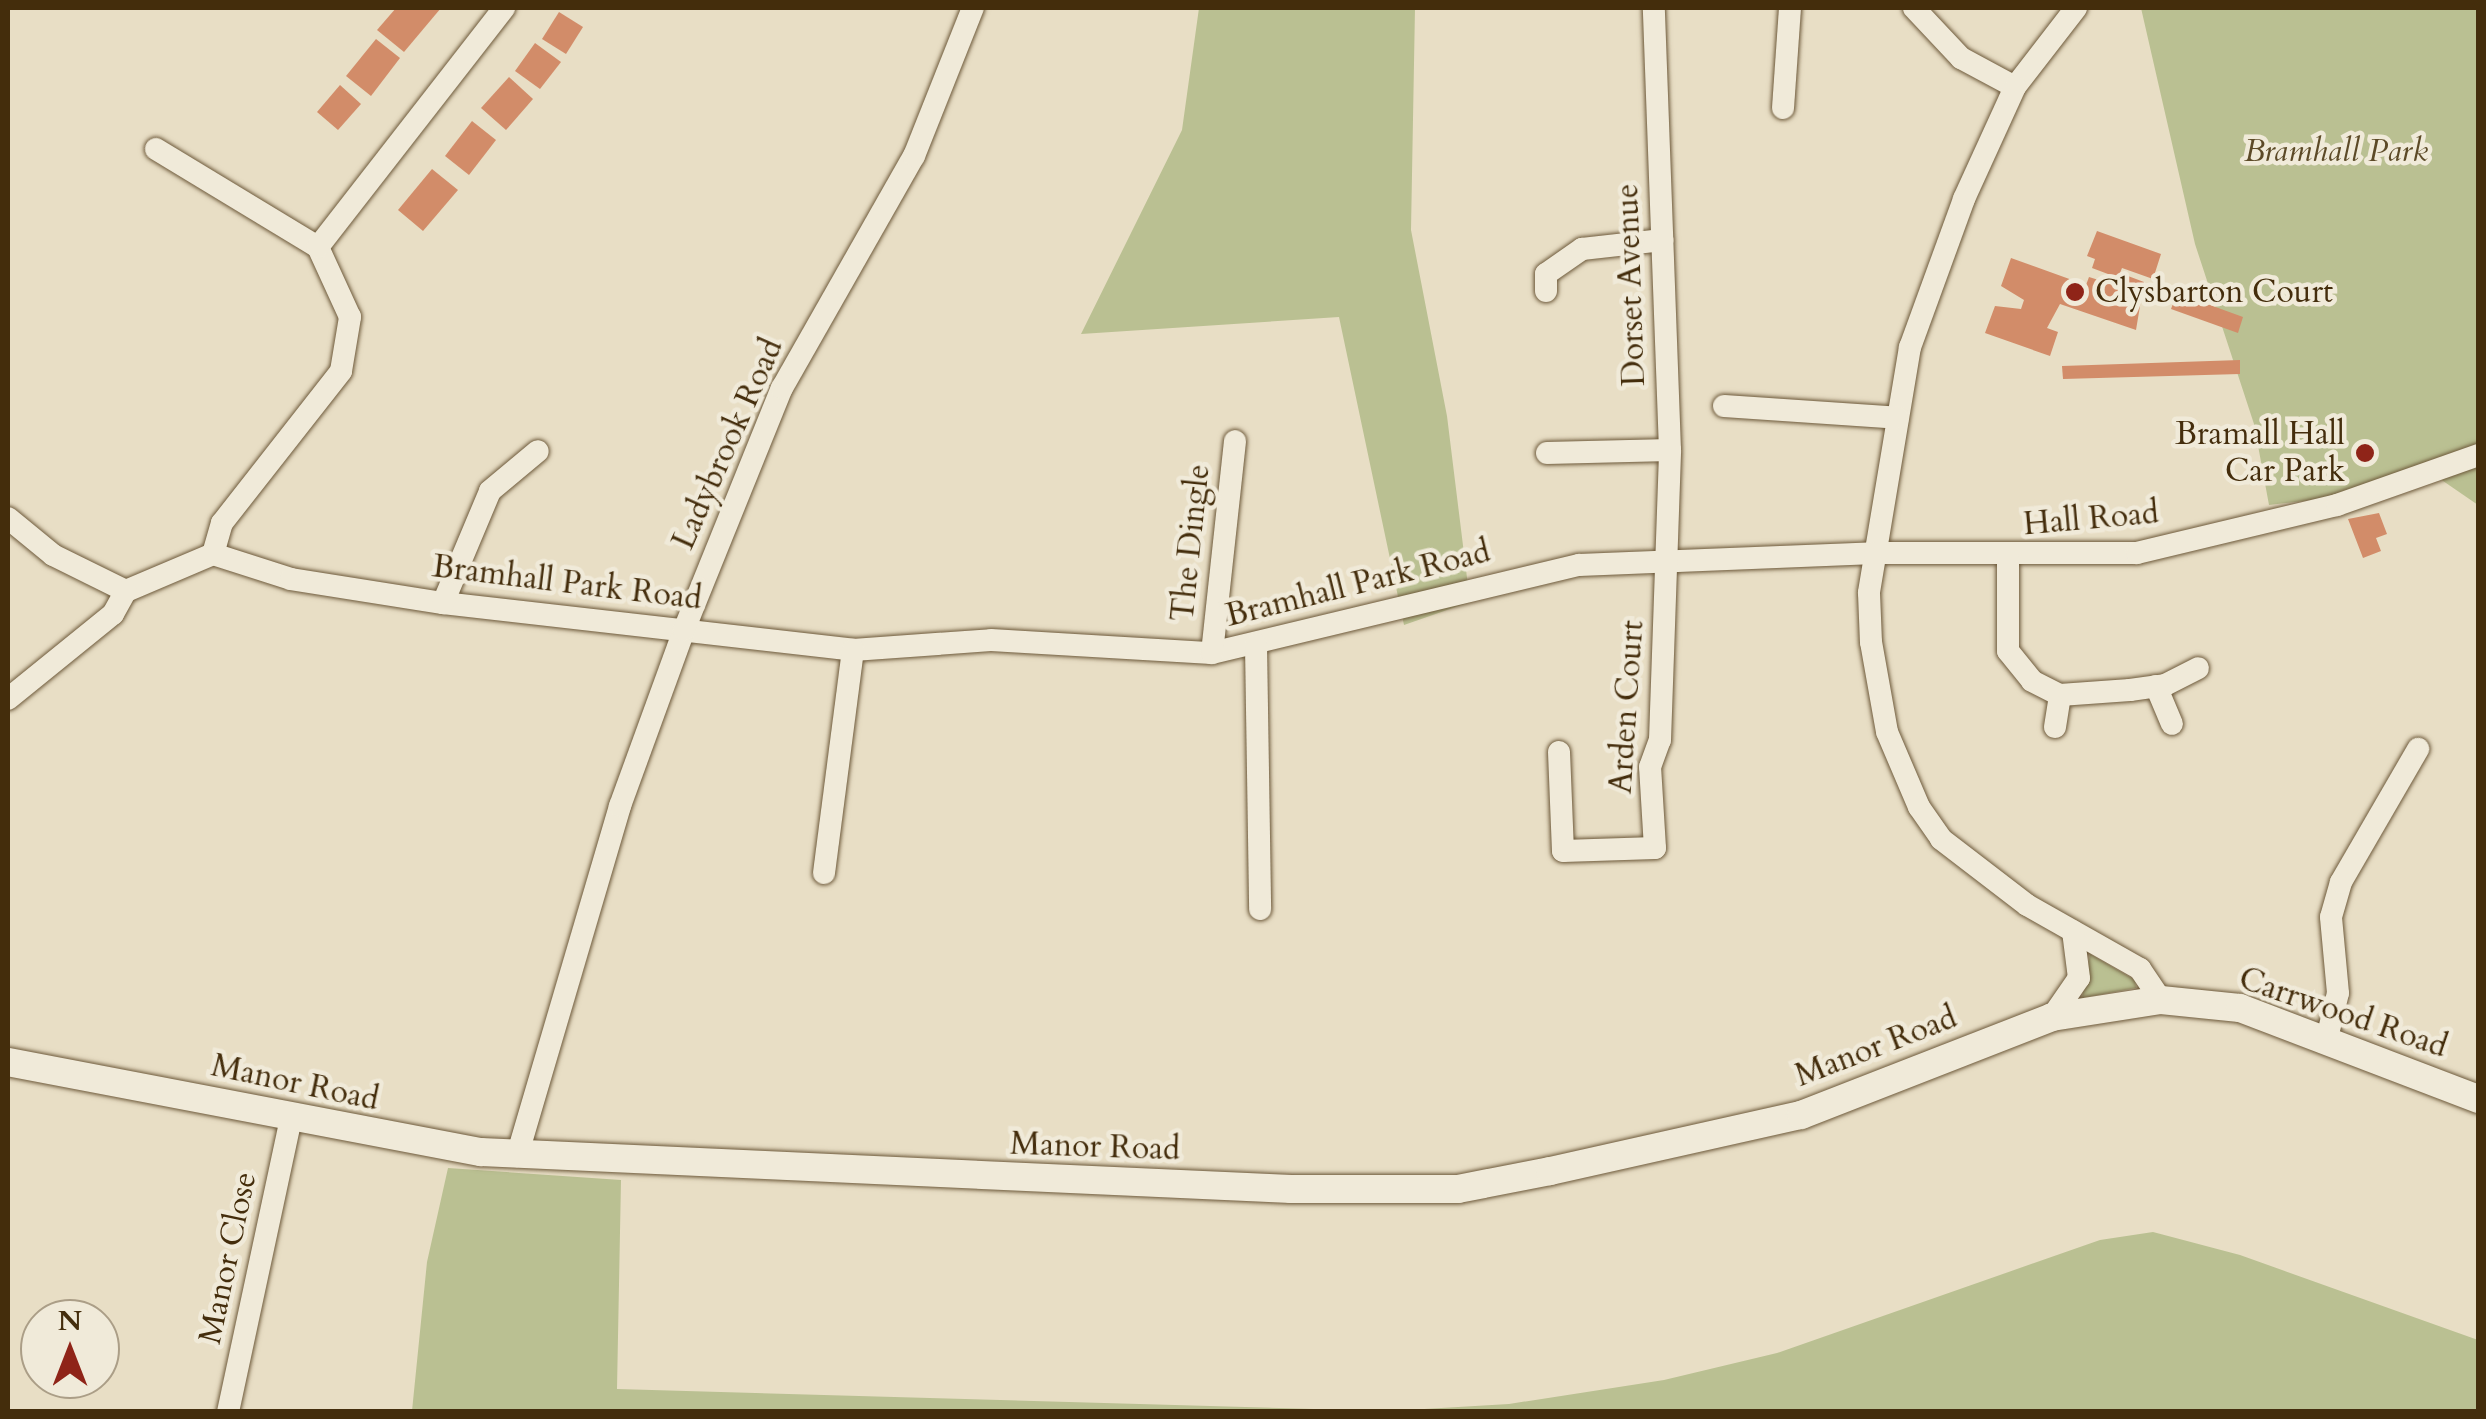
<!DOCTYPE html>
<style>
body{margin:0}
#map{position:relative;width:2486px;height:1419px;overflow:hidden;background:#e8dec5;font-family:Cardo,serif}
div>[style]{position:absolute}
[style*='--x']{left:calc(var(--x)*1px);top:calc(var(--y)*1px);width:calc(var(--w)*1px);rotate:calc(var(--a)*1deg)}
.green>*{inset:0;background:#bac092}
.building>*{inset:0;background:#d28c69}
.roads{filter:drop-shadow(0 0 2px #6d593a) drop-shadow(0 0 2px #6d593a)}
.minor>*{height:22px;margin:-11px;padding:0 11px;transform-origin:11px;border-radius:11px;background:#f0ead9}
.tertiary>*{height:28px;margin:-14px;padding:0 14px;transform-origin:14px;border-radius:14px;background:#f0ead9}
.dots>*{width:28px;height:28px;translate:-50% -50%;box-sizing:border-box;border:5px solid #f0ead9;border-radius:50%}
span{translate:-50% -50%;white-space:nowrap;text-align:center;line-height:1.15;-webkit-text-stroke:9px #f0ead9;paint-order:stroke}
.park-label{font-size:32px;color:#5c4a27;font-style:italic}
.street-label{font-size:32px;color:#442d0c}
.poi-label{font-size:32px;color:#442d0c}
.left{translate:0 -50%;text-align:left}
.right{translate:-100% -50%;text-align:right}
.frame{position:absolute;inset:0;border:10px solid #442d0c;pointer-events:none}
.north{position:absolute;left:20px;top:1299px;width:100px;height:100px;box-sizing:border-box;background:#f0ead9;border:2px solid #ab9e87;border-radius:50%;rotate:0deg;font-size:28px;font-weight:700;line-height:40px;text-align:center;color:#442d0c}
.north::after{content:'';display:block;margin:auto;width:35px;height:45px;background:#8f2418;clip-path:polygon(50% 0,100% 100%,50% 72%,0 100%)}
</style>
<div id="map">
<div class="green">
<div style="clip-path:polygon(1199px 8px,1415px 8px,1411px 230px,1447px 416px,1470px 602px,1404px 625px,1339px 317px,1081px 334px,1182px 130px)"></div>
<div style="clip-path:polygon(2141px 8px,2478px 8px,2478px 505px,2430px 472px,2322px 499px,2269px 505px,2254px 424px,2195px 244px)"></div>
<div style="clip-path:polygon(2090px 954px,2135px 980px,2136px 988px,2082px 998px)"></div>
<div style="clip-path:polygon(448px 1168px,621px 1180px,617px 1389px,1384px 1411px,412px 1411px,427px 1262px)"></div>
<div style="clip-path:polygon(2153px 1232px,2240px 1255px,2478px 1340px,2478px 1411px,1390px 1411px,1509px 1404px,1664px 1380px,1777px 1353px,2100px 1240px)"></div>
</div>
<div class="building">
<div style="clip-path:polygon(396px 8px,441px 8px,404px 52px,377px 30px)"></div>
<div style="clip-path:polygon(559px 12px,583px 27px,566px 54px,542px 39px)"></div>
<div style="clip-path:polygon(376px 39px,400px 58px,371px 96px,346px 76px)"></div>
<div style="clip-path:polygon(535px 43px,561px 62px,540px 89px,515px 71px)"></div>
<div style="clip-path:polygon(509px 77px,533px 99px,506px 130px,481px 108px)"></div>
<div style="clip-path:polygon(340px 85px,361px 104px,338px 130px,317px 112px)"></div>
<div style="clip-path:polygon(472px 121px,496px 140px,469px 175px,445px 156px)"></div>
<div style="clip-path:polygon(432px 169px,458px 190px,423px 231px,398px 210px)"></div>
<div style="clip-path:polygon(2097px 231px,2161px 254px,2153px 279px,2122px 268px,2120px 273px,2144px 282px,2136px 330px,2060px 304px,2047px 328px,2058px 332px,2050px 356px,1985px 333px,1995px 306px,2021px 309px,2024px 300px,2001px 286px,2011px 258px,2086px 285px,2089px 277px,2105px 282px,2108px 274px,2092px 268px,2095px 259px,2087px 256px)"></div>
<div style="clip-path:polygon(2177px 293px,2243px 317px,2238px 333px,2171px 309px)"></div>
<div style="clip-path:polygon(2240px 360px,2240px 374px,2063px 379px,2062px 366px)"></div>
<div style="clip-path:polygon(2379px 513px,2387px 534px,2376px 538px,2381px 551px,2363px 558px,2348px 519px)"></div>
</div>
<div class="roads">
<div class="minor">
<div style="--x:1914;--y:8;--w:69;--a:46.8"></div>
<div style="--x:1961;--y:58;--w:61;--a:28.2"></div>
<div style="--x:2076;--y:8;--w:100;--a:127.7"></div>
<div style="--x:2015;--y:87;--w:123;--a:114.5"></div>
<div style="--x:1964;--y:199;--w:158;--a:110"></div>
<div style="--x:1910;--y:347;--w:249;--a:99.5"></div>
<div style="--x:1869;--y:593;--w:49;--a:87.7"></div>
<div style="--x:1871;--y:642;--w:91;--a:79.9"></div>
<div style="--x:1887;--y:732;--w:82;--a:66.9"></div>
<div style="--x:1919;--y:807;--w:39;--a:55"></div>
<div style="--x:1941;--y:839;--w:108;--a:37.5"></div>
<div style="--x:2027;--y:905;--w:130;--a:29.5"></div>
<div style="--x:2140;--y:969;--w:37;--a:56"></div>
<div style="--x:1783;--y:108;--w:100;--a:-86"></div>
<div style="--x:156;--y:149;--w:189;--a:31.2"></div>
<div style="--x:1546;--y:291;--w:17;--a:-90"></div>
<div style="--x:1546;--y:274;--w:44;--a:-34.8"></div>
<div style="--x:1582;--y:249;--w:81;--a:-6.4"></div>
<div style="--x:1724;--y:406;--w:174;--a:3.9"></div>
<div style="--x:1547;--y:453;--w:123;--a:-1.4"></div>
<div style="--x:8;--y:518;--w:58;--a:39.4"></div>
<div style="--x:53;--y:555;--w:81;--a:26.3"></div>
<div style="--x:126;--y:591;--w:95;--a:-23"></div>
<div style="--x:213;--y:554;--w:82;--a:17.8"></div>
<div style="--x:291;--y:579;--w:154;--a:9"></div>
<div style="--x:443;--y:603;--w:413;--a:6.5"></div>
<div style="--x:853;--y:650;--w:138;--a:-4.1"></div>
<div style="--x:991;--y:640;--w:221;--a:3.4"></div>
<div style="--x:1212;--y:653;--w:377;--a:-13.5"></div>
<div style="--x:1579;--y:565;--w:296;--a:-2.3"></div>
<div style="--x:1875;--y:553;--w:262;--a:0"></div>
<div style="--x:2137;--y:553;--w:206;--a:-13.5"></div>
<div style="--x:2337;--y:505;--w:150;--a:-19.5"></div>
<div style="--x:213;--y:554;--w:32;--a:-74"></div>
<div style="--x:222;--y:523;--w:193;--a:-51.9"></div>
<div style="--x:341;--y:371;--w:55;--a:-80.5"></div>
<div style="--x:350;--y:317;--w:77;--a:-114.6"></div>
<div style="--x:318;--y:247;--w:303;--a:-52.1"></div>
<div style="--x:2008;--y:558;--w:93;--a:90"></div>
<div style="--x:2008;--y:651;--w:38;--a:51"></div>
<div style="--x:2032;--y:681;--w:31;--a:27"></div>
<div style="--x:2060;--y:695;--w:70;--a:-4.1"></div>
<div style="--x:2130;--y:690;--w:35;--a:-8"></div>
<div style="--x:2165;--y:685;--w:37;--a:-27"></div>
<div style="--x:443;--y:603;--w:121;--a:-67.2"></div>
<div style="--x:490;--y:491;--w:62;--a:-39.8"></div>
<div style="--x:1256;--y:645;--w:264;--a:89.1"></div>
<div style="--x:1212;--y:653;--w:213;--a:-83.8"></div>
<div style="--x:2156;--y:686;--w:41;--a:67.2"></div>
<div style="--x:8;--y:699;--w:135;--a:-39"></div>
<div style="--x:113;--y:614;--w:26;--a:-61"></div>
<div style="--x:2055;--y:727;--w:32;--a:-81"></div>
<div style="--x:1559;--y:752;--w:99;--a:87.7"></div>
<div style="--x:1563;--y:851;--w:92;--a:-1.9"></div>
<div style="--x:1655;--y:848;--w:81;--a:-93.5"></div>
<div style="--x:1650;--y:767;--w:29;--a:-70"></div>
<div style="--x:1660;--y:740;--w:290;--a:-88"></div>
<div style="--x:1670;--y:450;--w:442;--a:-92.1"></div>
<div style="--x:824;--y:873;--w:225;--a:-82.6"></div>
<div style="--x:2052;--y:1017;--w:47;--a:-55.3"></div>
<div style="--x:2079;--y:978;--w:47;--a:-97.3"></div>
<div style="--x:2327;--y:1038;--w:46;--a:-76.3"></div>
<div style="--x:2338;--y:993;--w:76;--a:-95.3"></div>
<div style="--x:2331;--y:917;--w:36;--a:-74"></div>
<div style="--x:2341;--y:882;--w:154;--a:-59.9"></div>
<div style="--x:517;--y:1156;--w:365;--a:-73.6"></div>
<div style="--x:620;--y:806;--w:187;--a:-70"></div>
<div style="--x:684;--y:630;--w:261;--a:-68"></div>
<div style="--x:782;--y:388;--w:267;--a:-60.4"></div>
<div style="--x:914;--y:156;--w:159;--a:-68.3"></div>
<div style="--x:228;--y:1412;--w:301;--a:-77.9"></div>
</div>
<div class="tertiary">
<div style="--x:8;--y:1062;--w:481;--a:10.8"></div>
<div style="--x:481;--y:1152;--w:811;--a:2.62"></div>
<div style="--x:1291;--y:1189;--w:167;--a:0"></div>
<div style="--x:1458;--y:1189;--w:94;--a:-11.1"></div>
<div style="--x:1550;--y:1171;--w:257;--a:-12.6"></div>
<div style="--x:1801;--y:1115;--w:269;--a:-21.3"></div>
<div style="--x:2052;--y:1017;--w:110;--a:-8.9"></div>
<div style="--x:2161;--y:1000;--w:79;--a:5.8"></div>
<div style="--x:2240;--y:1008;--w:255;--a:20.9"></div>
</div>
</div>
<div class="dots">
<div style="left:2075px;top:292px;background:#8f2418"></div>
<div style="left:2365px;top:453px;background:#8f2418"></div>
</div>
<div class="park-label">
<span style="left:2336px;top:151px">Bramhall Park</span>
</div>
<div class="street-label">
<span style="left:1631px;top:285px;rotate:-92deg">Dorset Avenue</span>
<span style="left:728px;top:444px;rotate:-66deg">Ladybrook Road</span>
<span style="left:2091px;top:519px;rotate:-5deg">Hall Road</span>
<span style="left:1191px;top:543px;rotate:-84deg">The Dingle</span>
<span style="left:567px;top:583px;rotate:7deg">Bramhall Park Road</span>
<span style="left:1358px;top:584px;rotate:-14deg">Bramhall Park Road</span>
<span style="left:1627px;top:707px;rotate:-86deg">Arden Court</span>
<span style="left:2343px;top:1013px;rotate:19deg">Carrwood Road</span>
<span style="left:1876px;top:1047px;rotate:-21deg">Manor Road</span>
<span style="left:295px;top:1083px;rotate:12deg">Manor Road</span>
<span style="left:1095px;top:1147px;rotate:2deg">Manor Road</span>
<span style="left:228px;top:1258px;rotate:-78deg">Manor Close</span>
</div>
<div class="poi-label">
<span class="left" style="left:2095px;top:292px">Clysbarton Court</span>
<span class="right" style="left:2345px;top:453px">Bramall Hall<br>Car Park</span>
</div>
<div class="frame"></div>
<div class="north">N</div>
</div>
